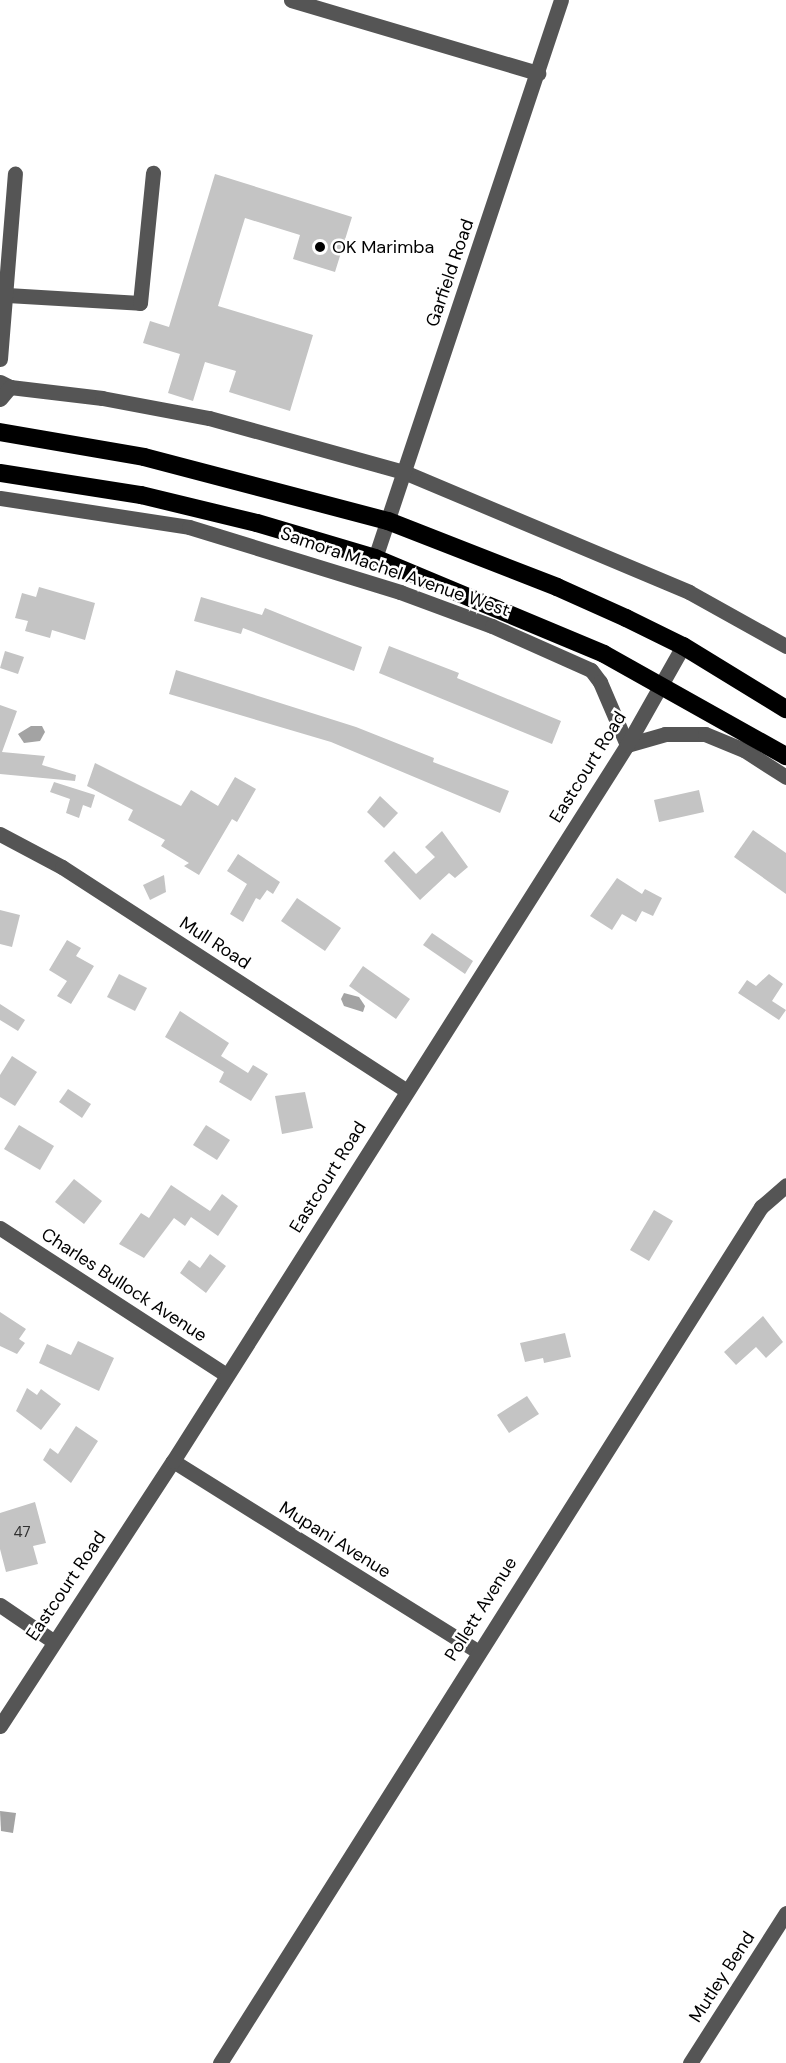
<!DOCTYPE html>
<style>
body{margin:0}
#map{position:relative;width:786px;height:2063px;overflow:hidden;background:#fff;font-family:"DM Sans",sans-serif}
div>[style]{position:absolute}
[style*='--x']{left:calc(var(--x)*1px);top:calc(var(--y)*1px);width:calc(var(--w)*1px);rotate:calc(var(--a)*1deg)}
.water>*{inset:0;background:#a3a3a3}
.building>*{inset:0;background:#c4c4c4}
.minor>*{height:15px;margin:-7.5px;padding:0 7.5px;transform-origin:7.5px;border-radius:7.5px;background:#555}
.highway>*{height:18px;margin:-9px;padding:0 9px;transform-origin:9px;border-radius:9px;background:#000}
.dots>*{width:16px;height:16px;translate:-50% -50%;box-sizing:border-box;border:3px solid #fff;border-radius:50%}
span{translate:-50% -50%;white-space:nowrap;text-align:center;line-height:1.15;-webkit-text-stroke:5px #fff;paint-order:stroke}
.number-label{font-size:15px;color:#313131}
.number-label span{-webkit-text-stroke-width:0}
.poi-label{font-size:18px;color:#000}
.left{translate:0 -50%;text-align:left}
.street-label{font-size:18px;color:#000}
</style>
<div id="map">
<div class="water">
<div style="clip-path:polygon(31px 726px,42px 726px,45px 732px,40px 741px,24px 743px,18px 734px)"></div>
<div style="clip-path:polygon(344px 993px,359px 997px,365px 1006px,363px 1012px,344px 1006px,341px 999px)"></div>
<div style="clip-path:polygon(0 1811px,16px 1813px,13px 1833px,1px 1831px)"></div>
</div>
<div class="building">
<div style="clip-path:polygon(215px 174px,352px 217px,335px 272px,293px 259px,300px 235px,245px 218px,218px 306px,313px 335px,290px 411px,229px 392px,236px 371px,205px 362px,193px 401px,168px 393px,180px 354px,143px 343px,150px 321px,169px 327px)"></div>
<div style="clip-path:polygon(39px 587px,95px 603px,85px 640px,52px 630px,50px 638px,25px 631px,28px 621px,15px 618px,22px 593px,36px 597px)"></div>
<div style="clip-path:polygon(201px 597px,262px 615px,265px 608px,362px 647px,354px 671px,243px 628px,241px 634px,194px 621px)"></div>
<div style="clip-path:polygon(389px 646px,459px 673px,457px 678px,561px 721px,552px 744px,379px 673px)"></div>
<div style="clip-path:polygon(5px 651px,24px 657px,18px 674px,0 668px)"></div>
<div style="clip-path:polygon(176px 670px,356px 727px,434px 758px,433px 762px,509px 791px,500px 813px,331px 742px,169px 694px)"></div>
<div style="clip-path:polygon(0 705px,17px 711px,2px 752px,45px 756px,42px 765px,76px 775px,75px 781px,0 774px)"></div>
<div style="clip-path:polygon(95px 763px,181px 806px,191px 790px,218px 806px,235px 777px,256px 789px,237px 822px,232px 819px,199px 875px,184px 866px,189px 863px,161px 846px,165px 840px,128px 820px,133px 810px,87px 786px)"></div>
<div style="clip-path:polygon(54px 782px,95px 795px,91px 808px,83px 805px,79px 818px,66px 813px,70px 799px,50px 792px)"></div>
<div style="clip-path:polygon(699px 790px,704px 812px,659px 822px,654px 800px)"></div>
<div style="clip-path:polygon(380px 796px,398px 813px,384px 828px,367px 812px)"></div>
<div style="clip-path:polygon(753px 830px,786px 853px,786px 894px,734px 857px)"></div>
<div style="clip-path:polygon(442px 831px,468px 867px,455px 878px,449px 873px,420px 900px,384px 861px,394px 851px,416px 874px,435px 857px,425px 847px)"></div>
<div style="clip-path:polygon(238px 854px,280px 882px,273px 894px,267px 890px,260px 900px,256px 898px,243px 922px,230px 914px,247px 884px,227px 871px)"></div>
<div style="clip-path:polygon(164px 875px,166px 892px,150px 900px,143px 885px)"></div>
<div style="clip-path:polygon(617px 878px,642px 894px,645px 889px,662px 898px,653px 916px,642px 911px,636px 922px,622px 914px,612px 930px,590px 916px)"></div>
<div style="clip-path:polygon(297px 898px,341px 928px,325px 951px,281px 921px)"></div>
<div style="clip-path:polygon(0 910px,20px 915px,12px 947px,0 944px)"></div>
<div style="clip-path:polygon(432px 933px,473px 961px,465px 974px,423px 945px)"></div>
<div style="clip-path:polygon(67px 940px,81px 948px,76px 956px,94px 966px,71px 1004px,57px 996px,67px 981px,49px 970px)"></div>
<div style="clip-path:polygon(363px 966px,410px 999px,396px 1019px,349px 986px)"></div>
<div style="clip-path:polygon(119px 974px,147px 988px,135px 1011px,107px 997px)"></div>
<div style="clip-path:polygon(769px 974px,783px 984px,772px 1001px,786px 1010px,779px 1020px,738px 993px,747px 980px,756px 986px)"></div>
<div style="clip-path:polygon(0 1004px,25px 1020px,18px 1031px,0 1020px)"></div>
<div style="clip-path:polygon(180px 1011px,229px 1043px,221px 1056px,248px 1073px,253px 1065px,268px 1074px,251px 1101px,219px 1082px,224px 1072px,165px 1037px)"></div>
<div style="clip-path:polygon(12px 1056px,37px 1072px,15px 1106px,0 1097px,0 1075px)"></div>
<div style="clip-path:polygon(68px 1089px,91px 1104px,82px 1118px,59px 1102px)"></div>
<div style="clip-path:polygon(305px 1092px,313px 1128px,282px 1134px,275px 1096px)"></div>
<div style="clip-path:polygon(19px 1125px,54px 1146px,40px 1170px,4px 1149px)"></div>
<div style="clip-path:polygon(206px 1125px,230px 1140px,217px 1160px,193px 1145px)"></div>
<div style="clip-path:polygon(74px 1179px,102px 1201px,84px 1224px,55px 1202px)"></div>
<div style="clip-path:polygon(171px 1185px,210px 1211px,222px 1194px,238px 1206px,218px 1236px,191px 1217px,185px 1226px,174px 1218px,144px 1258px,119px 1244px,141px 1213px,149px 1218px)"></div>
<div style="clip-path:polygon(654px 1210px,673px 1221px,649px 1261px,630px 1250px)"></div>
<div style="clip-path:polygon(210px 1254px,226px 1266px,206px 1293px,180px 1273px,189px 1260px,200px 1268px)"></div>
<div style="clip-path:polygon(0 1312px,26px 1329px,19px 1339px,25px 1343px,17px 1354px,0 1346px)"></div>
<div style="clip-path:polygon(763px 1316px,783px 1342px,766px 1358px,756px 1347px,736px 1365px,724px 1352px)"></div>
<div style="clip-path:polygon(565px 1333px,571px 1357px,544px 1363px,543px 1358px,525px 1362px,520px 1343px)"></div>
<div style="clip-path:polygon(78px 1341px,114px 1358px,99px 1391px,39px 1363px,47px 1344px,71px 1355px)"></div>
<div style="clip-path:polygon(27px 1388px,37px 1395px,41px 1389px,61px 1404px,41px 1430px,16px 1411px)"></div>
<div style="clip-path:polygon(527px 1396px,539px 1414px,509px 1433px,497px 1415px)"></div>
<div style="clip-path:polygon(76px 1426px,98px 1441px,71px 1483px,43px 1460px,50px 1448px,58px 1454px)"></div>
<div style="clip-path:polygon(35px 1502px,46px 1543px,33px 1546px,38px 1564px,6px 1572px,0 1549px,0 1513px)"></div>
</div>
<div class="minor">
<div style="--x:291;--y:0;--w:258;--a:16.5"></div>
<div style="--x:7;--y:295;--w:133;--a:3.4"></div>
<div style="--x:140;--y:303;--w:131;--a:-84.3"></div>
<div style="--x:0;--y:359;--w:186;--a:-85.4"></div>
<div style="--x:0;--y:382;--w:11;--a:27"></div>
<div style="--x:10;--y:387;--w:93;--a:6.8"></div>
<div style="--x:102;--y:398;--w:109;--a:10.6"></div>
<div style="--x:209;--y:418;--w:202;--a:15.5"></div>
<div style="--x:404;--y:472;--w:309;--a:22.8"></div>
<div style="--x:689;--y:592;--w:111;--a:29.1"></div>
<div style="--x:0;--y:399;--w:16;--a:-50"></div>
<div style="--x:0;--y:498;--w:191;--a:8.7"></div>
<div style="--x:189;--y:527;--w:221;--a:17.1"></div>
<div style="--x:400;--y:592;--w:98;--a:20.3"></div>
<div style="--x:492;--y:626;--w:108;--a:24"></div>
<div style="--x:591;--y:670;--w:15;--a:53"></div>
<div style="--x:600;--y:682;--w:69;--a:66.8"></div>
<div style="--x:627;--y:745;--w:40;--a:-16"></div>
<div style="--x:665;--y:734;--w:40;--a:0"></div>
<div style="--x:705;--y:734;--w:42;--a:22.3"></div>
<div style="--x:744;--y:750;--w:50;--a:32.7"></div>
<div style="--x:375;--y:558;--w:588;--a:-71.57"></div>
<div style="--x:0;--y:834;--w:70;--a:28"></div>
<div style="--x:62;--y:867;--w:410;--a:33"></div>
<div style="--x:0;--y:1228;--w:270;--a:33"></div>
<div style="--x:173;--y:1461;--w:358;--a:32"></div>
<div style="--x:0;--y:1605;--w:64;--a:34.2"></div>
<div style="--x:0;--y:1726;--w:316;--a:-56.9"></div>
<div style="--x:173;--y:1461;--w:848;--a:-57.62"></div>
<div style="--x:627;--y:745;--w:114;--a:-60.5"></div>
<div style="--x:220;--y:2063;--w:1013;--a:-57.71"></div>
<div style="--x:761;--y:1207;--w:33;--a:-41"></div>
<div style="--x:690;--y:2063;--w:178;--a:-57.4"></div>
</div>
<div class="highway">
<div style="--x:0;--y:432;--w:146;--a:9.8"></div>
<div style="--x:144;--y:457;--w:252;--a:14.7"></div>
<div style="--x:388;--y:521;--w:181;--a:21.3"></div>
<div style="--x:557;--y:587;--w:76;--a:24.2"></div>
<div style="--x:626;--y:618;--w:64;--a:26.2"></div>
<div style="--x:683;--y:646;--w:121;--a:31.5"></div>
<div style="--x:0;--y:473;--w:143;--a:8.9"></div>
<div style="--x:141;--y:495;--w:119;--a:13.6"></div>
<div style="--x:257;--y:523;--w:123;--a:16.5"></div>
<div style="--x:375;--y:558;--w:248;--a:22.7"></div>
<div style="--x:604;--y:654;--w:209;--a:29.3"></div>
</div>
<div class="dots">
<div style="left:320px;top:247px;background:#000"></div>
</div>
<div class="number-label">
<span style="left:22px;top:1533px">47</span>
</div>
<div class="poi-label">
<span class="left" style="left:332px;top:247px">OK Marimba</span>
</div>
<div class="street-label">
<span style="left:450px;top:273px;rotate:-71deg">Garfield Road</span>
<span style="left:395px;top:572px;rotate:19deg">Samora Machel Avenue West</span>
<span style="left:588px;top:767px;rotate:-58deg">Eastcourt Road</span>
<span style="left:215px;top:943px;rotate:33deg">Mull Road</span>
<span style="left:328px;top:1177px;rotate:-58deg">Eastcourt Road</span>
<span style="left:124px;top:1285px;rotate:33deg">Charles Bullock Avenue</span>
<span style="left:335px;top:1540px;rotate:32deg">Mupani Avenue</span>
<span style="left:66px;top:1586px;rotate:-56deg">Eastcourt Road</span>
<span style="left:481px;top:1609px;rotate:-58deg">Pollett Avenue</span>
<span style="left:722px;top:1977px;rotate:-57deg">Mutley Bend</span>
</div>
</div>
